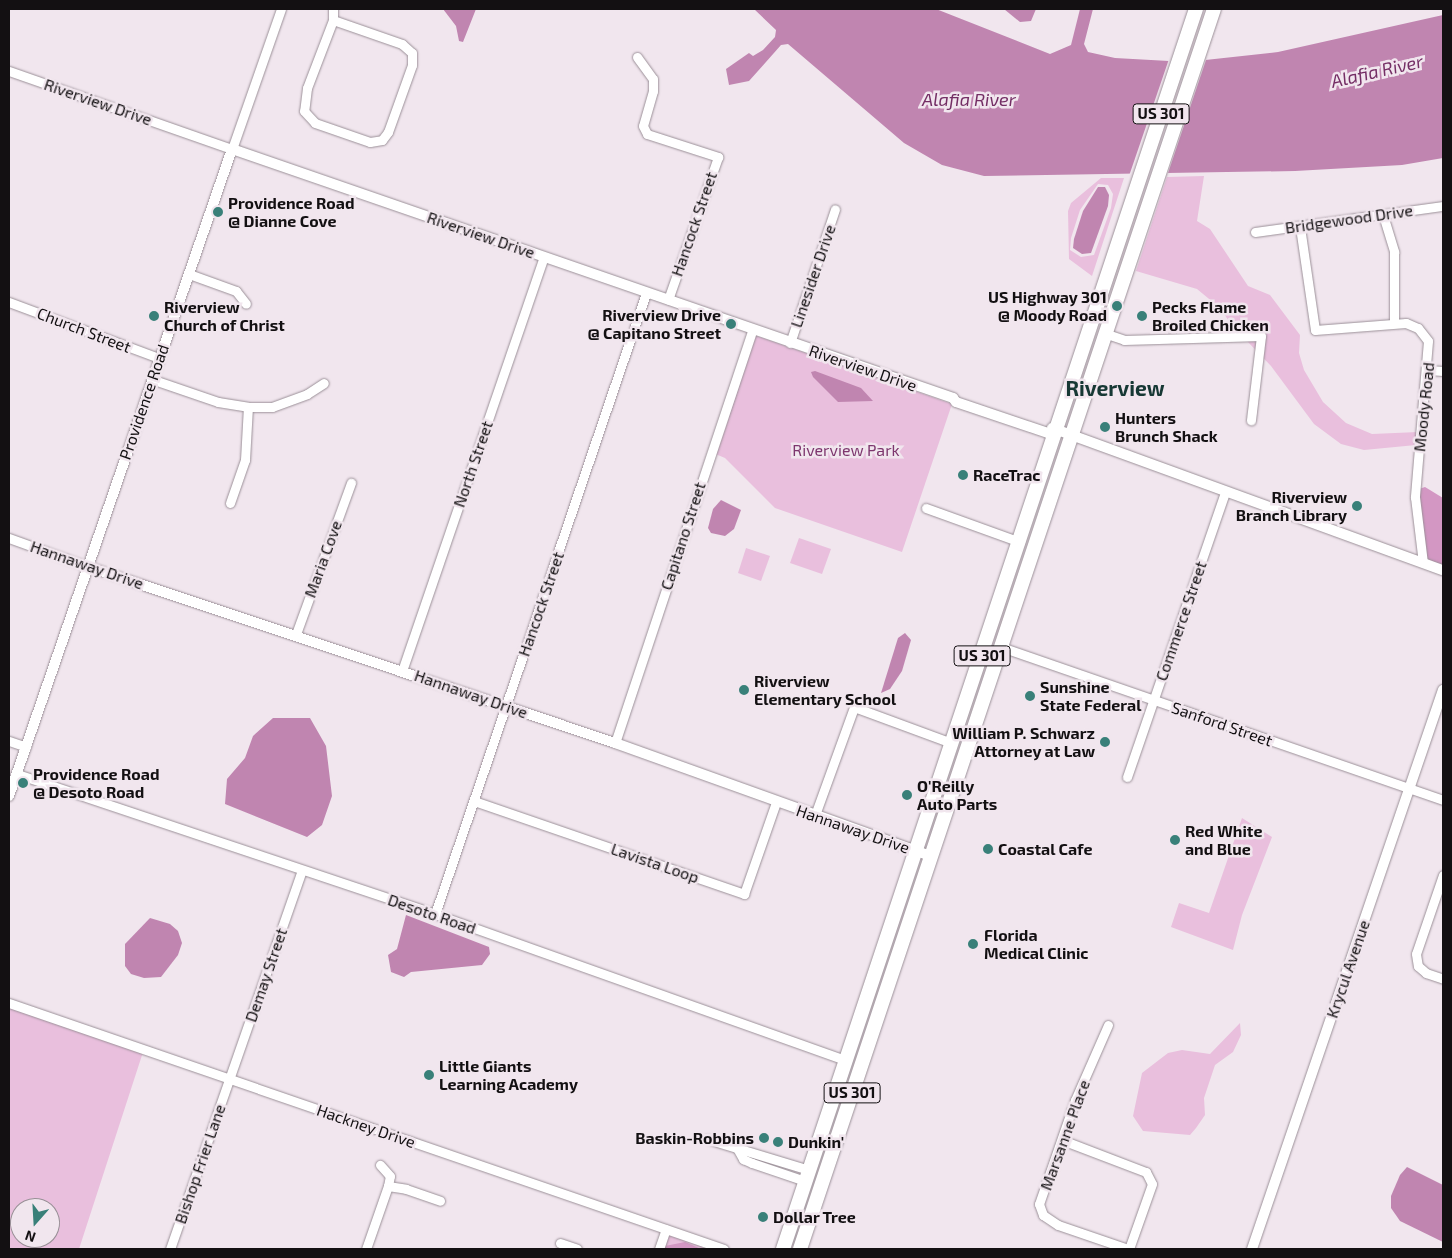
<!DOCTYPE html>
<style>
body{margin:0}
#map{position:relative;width:1452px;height:1258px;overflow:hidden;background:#f1e6ee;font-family:"Exo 2",sans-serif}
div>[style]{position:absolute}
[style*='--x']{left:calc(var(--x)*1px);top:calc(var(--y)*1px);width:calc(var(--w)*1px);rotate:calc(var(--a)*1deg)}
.green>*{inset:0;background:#e9bfdd}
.forest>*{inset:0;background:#d397c3}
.water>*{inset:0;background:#c085b0}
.pier>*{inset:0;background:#f1e6ee}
.roads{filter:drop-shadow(0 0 1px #9b9098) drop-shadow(0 0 1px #9b9098)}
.minor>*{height:9px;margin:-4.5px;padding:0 4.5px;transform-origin:4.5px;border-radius:4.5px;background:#fff}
.tertiary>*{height:10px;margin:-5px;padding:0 5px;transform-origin:5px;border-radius:5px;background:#fff}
.primary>*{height:14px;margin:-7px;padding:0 7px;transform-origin:7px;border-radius:7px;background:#fff}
.dots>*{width:14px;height:14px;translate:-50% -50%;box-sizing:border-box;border:2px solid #f1e6ee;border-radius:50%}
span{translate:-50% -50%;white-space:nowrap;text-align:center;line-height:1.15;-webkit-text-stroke:5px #f1e6ee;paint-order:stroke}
.shield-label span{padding:1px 4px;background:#f1e6ee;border:1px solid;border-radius:4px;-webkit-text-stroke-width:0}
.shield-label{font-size:15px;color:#131012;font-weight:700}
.street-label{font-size:16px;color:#131012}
.poi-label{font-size:16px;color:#131012;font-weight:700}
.left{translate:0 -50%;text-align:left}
.right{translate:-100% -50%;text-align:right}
.park-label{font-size:16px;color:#7d366e}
.water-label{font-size:18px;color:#742e65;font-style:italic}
.district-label{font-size:21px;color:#163834;font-weight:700}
.frame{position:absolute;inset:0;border:10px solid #131012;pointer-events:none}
.north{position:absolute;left:10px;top:1198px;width:50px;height:50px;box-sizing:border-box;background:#f1e6ee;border:1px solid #989096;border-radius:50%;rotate:199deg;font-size:14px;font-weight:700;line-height:20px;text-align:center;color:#131012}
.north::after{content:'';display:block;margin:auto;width:18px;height:22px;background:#398079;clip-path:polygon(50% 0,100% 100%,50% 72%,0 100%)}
</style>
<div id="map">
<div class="green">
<div style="clip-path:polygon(1204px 176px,1197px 221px,1210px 229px,1248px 286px,1270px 295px,1300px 335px,1299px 353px,1304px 370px,1323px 402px,1346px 423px,1372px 434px,1418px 432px,1416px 445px,1364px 450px,1341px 444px,1314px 424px,1271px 366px,1247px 341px,1265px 340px,1265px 332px,1237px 333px,1220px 308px,1197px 289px,1136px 271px,1167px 177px)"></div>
<div style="clip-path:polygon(evenodd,1101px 178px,1124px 178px,1092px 276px,1069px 259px,1068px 211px,1071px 203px,1101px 178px,1098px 184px,1108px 185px,1113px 194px,1111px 208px,1094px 255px,1081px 257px,1070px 250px,1071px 238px,1080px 210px,1098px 184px)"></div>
<div style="clip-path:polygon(754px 335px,952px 404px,902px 552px,775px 508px,725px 458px,713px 453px)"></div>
<div style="clip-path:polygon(799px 538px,831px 549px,822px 574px,790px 563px)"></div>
<div style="clip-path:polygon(746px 548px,770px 556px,761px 581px,738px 573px)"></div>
<div style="clip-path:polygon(1242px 818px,1272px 837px,1242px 915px,1233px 950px,1171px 927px,1179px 903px,1209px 913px)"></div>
<div style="clip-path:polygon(evenodd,9px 1007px,144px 1049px,79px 1249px,9px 1249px,9px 1007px,20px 1208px,50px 1208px,50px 1238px,20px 1238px,20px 1208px)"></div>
<div style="clip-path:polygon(1240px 1023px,1241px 1035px,1233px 1052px,1215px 1065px,1204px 1098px,1205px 1115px,1196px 1128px,1190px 1135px,1143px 1131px,1133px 1116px,1142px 1073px,1168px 1053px,1182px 1050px,1210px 1054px)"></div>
<div style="clip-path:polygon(666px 1230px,704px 1244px,702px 1249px,660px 1249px)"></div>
</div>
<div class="forest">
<div style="clip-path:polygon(1425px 487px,1443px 498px,1443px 566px,1426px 560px,1418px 497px,1419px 489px)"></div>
<div style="clip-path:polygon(685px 1242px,701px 1249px,664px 1249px,665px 1246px)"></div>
</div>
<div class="water">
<div style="clip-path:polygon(443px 9px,476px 9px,463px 42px,459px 41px,456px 26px)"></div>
<div style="clip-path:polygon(754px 9px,936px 9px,1050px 54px,1071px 45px,1080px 9px,1093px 9px,1084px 44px,1088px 52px,1115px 58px,1187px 62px,1278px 52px,1443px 15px,1443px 158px,1402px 165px,1295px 171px,984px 176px,942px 165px,904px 143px,788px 44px,781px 45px,749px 81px,729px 85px,726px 69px,749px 53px,753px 56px,763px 50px,775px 37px,776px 30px)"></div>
<div style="clip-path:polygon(1004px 9px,1036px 9px,1031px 21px,1020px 22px)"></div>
<div style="clip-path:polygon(1098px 187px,1105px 187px,1109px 195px,1108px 206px,1091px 253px,1082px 254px,1073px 248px,1074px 239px,1083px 211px)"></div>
<div style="clip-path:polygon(815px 371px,861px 388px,873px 401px,838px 402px,813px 377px,811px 372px)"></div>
<div style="clip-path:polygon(721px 500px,741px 510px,734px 529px,725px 536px,711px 533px,708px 528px,713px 509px)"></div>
<div style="clip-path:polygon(905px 633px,911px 640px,902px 671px,890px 689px,881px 693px,898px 638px)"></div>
<div style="clip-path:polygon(273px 718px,310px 718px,326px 746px,332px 796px,322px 825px,307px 837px,225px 804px,227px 779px,245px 758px,253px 736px)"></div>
<div style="clip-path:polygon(406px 915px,489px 947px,490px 954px,482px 965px,411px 972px,404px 977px,391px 972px,388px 955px,397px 949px)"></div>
<div style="clip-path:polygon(150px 918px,170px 924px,178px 931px,182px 943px,178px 955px,161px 977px,144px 978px,131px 974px,125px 966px,125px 944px)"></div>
<div style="clip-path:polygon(1407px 1167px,1443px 1185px,1443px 1242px,1400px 1221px,1391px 1208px,1391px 1196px,1400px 1175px)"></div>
</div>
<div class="pier">
<div style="clip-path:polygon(1207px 57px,1167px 176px,1129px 176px,1169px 59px)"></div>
</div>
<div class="roads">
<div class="minor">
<div style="--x:333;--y:9;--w:11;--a:90"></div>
<div style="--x:333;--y:20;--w:73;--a:110.9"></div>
<div style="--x:307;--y:88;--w:23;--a:97"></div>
<div style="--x:304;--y:111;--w:16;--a:47"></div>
<div style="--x:315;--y:123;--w:58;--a:19.1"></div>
<div style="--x:370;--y:142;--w:12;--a:-9"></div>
<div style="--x:382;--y:140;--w:10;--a:-53"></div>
<div style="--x:388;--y:132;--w:71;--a:-70.3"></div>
<div style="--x:412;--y:65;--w:12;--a:-90"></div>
<div style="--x:412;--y:53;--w:13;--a:-138"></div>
<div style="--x:402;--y:44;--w:73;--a:-160.8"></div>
<div style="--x:637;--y:57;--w:27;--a:54"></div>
<div style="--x:653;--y:79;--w:12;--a:90"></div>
<div style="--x:653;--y:91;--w:36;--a:106"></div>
<div style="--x:643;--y:126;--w:9;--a:63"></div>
<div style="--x:647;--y:134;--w:75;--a:17.9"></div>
<div style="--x:718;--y:157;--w:151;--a:109.3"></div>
<div style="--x:9;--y:71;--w:236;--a:19.3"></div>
<div style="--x:232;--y:149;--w:148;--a:-70.7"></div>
<div style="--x:1383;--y:215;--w:39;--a:73"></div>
<div style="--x:1394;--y:252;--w:70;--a:90"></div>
<div style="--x:1300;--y:227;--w:104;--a:81.7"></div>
<div style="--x:1315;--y:330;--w:91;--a:-4.4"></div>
<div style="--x:1406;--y:323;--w:13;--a:23"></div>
<div style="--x:1418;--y:328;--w:16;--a:52"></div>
<div style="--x:1428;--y:341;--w:157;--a:94.8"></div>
<div style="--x:1415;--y:497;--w:66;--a:83.1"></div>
<div style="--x:1255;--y:232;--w:190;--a:-7.9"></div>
<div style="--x:189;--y:274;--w:50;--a:19.9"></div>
<div style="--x:236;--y:291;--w:16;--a:52"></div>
<div style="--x:9;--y:302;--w:160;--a:20.5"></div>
<div style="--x:1107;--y:334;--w:18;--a:19"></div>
<div style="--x:1124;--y:340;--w:137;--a:-1.7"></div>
<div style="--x:1261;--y:336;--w:85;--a:96.8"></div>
<div style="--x:790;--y:343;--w:141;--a:-71.4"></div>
<div style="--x:1428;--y:370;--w:15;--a:4"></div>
<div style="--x:151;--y:379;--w:71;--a:18.9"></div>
<div style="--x:218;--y:402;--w:30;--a:9"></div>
<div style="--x:248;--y:407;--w:24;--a:0"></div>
<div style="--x:272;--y:407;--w:37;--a:-20"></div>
<div style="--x:307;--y:394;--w:20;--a:-33"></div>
<div style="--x:230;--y:503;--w:46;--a:-70.8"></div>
<div style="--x:245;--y:460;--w:53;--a:-86.8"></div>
<div style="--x:926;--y:508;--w:100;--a:19.9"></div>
<div style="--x:9;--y:538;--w:82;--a:20"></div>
<div style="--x:296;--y:634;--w:161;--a:-70"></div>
<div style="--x:1001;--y:647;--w:468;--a:19.1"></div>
<div style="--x:402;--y:671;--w:438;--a:-71.1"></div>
<div style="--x:9;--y:741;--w:18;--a:19"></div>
<div style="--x:615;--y:743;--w:435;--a:-71.6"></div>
<div style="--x:17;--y:774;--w:441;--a:18.5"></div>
<div style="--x:435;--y:914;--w:436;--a:19.6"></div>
<div style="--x:1127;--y:777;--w:300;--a:-71"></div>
<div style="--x:474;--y:801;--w:286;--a:19"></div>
<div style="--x:744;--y:894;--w:97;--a:-70.8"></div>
<div style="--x:815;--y:815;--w:115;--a:-70.1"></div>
<div style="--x:854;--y:707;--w:104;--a:20.2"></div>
<div style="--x:1443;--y:875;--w:83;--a:108.9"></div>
<div style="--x:1416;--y:954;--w:12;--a:81"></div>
<div style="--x:1418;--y:966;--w:11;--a:41"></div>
<div style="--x:1426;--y:973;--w:18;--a:19"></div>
<div style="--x:435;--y:914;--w:656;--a:-71.23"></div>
<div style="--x:9;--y:1003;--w:756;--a:18.99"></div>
<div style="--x:1108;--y:1025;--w:82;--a:113.7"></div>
<div style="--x:1075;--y:1100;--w:110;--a:109.1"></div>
<div style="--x:1039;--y:1204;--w:12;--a:70"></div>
<div style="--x:1043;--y:1215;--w:18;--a:34"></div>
<div style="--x:1058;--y:1225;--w:74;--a:18.9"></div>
<div style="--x:707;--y:1139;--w:107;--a:16.9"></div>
<div style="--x:1062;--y:1140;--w:90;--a:20.9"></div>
<div style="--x:1146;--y:1172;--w:13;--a:63"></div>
<div style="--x:1152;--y:1184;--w:69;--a:109.5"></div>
<div style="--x:737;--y:1148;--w:13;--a:61"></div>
<div style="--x:743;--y:1159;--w:10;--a:24"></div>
<div style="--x:752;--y:1163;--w:56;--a:18.8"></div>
<div style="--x:388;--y:1186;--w:18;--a:9"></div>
<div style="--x:406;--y:1189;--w:36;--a:19"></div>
<div style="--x:560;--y:1243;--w:18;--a:19"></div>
<div style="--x:170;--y:1249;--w:400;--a:-70.8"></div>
<div style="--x:366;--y:1249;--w:67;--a:-70.8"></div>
<div style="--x:388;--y:1186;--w:10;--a:-79"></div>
<div style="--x:390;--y:1176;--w:15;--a:-132"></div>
<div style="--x:659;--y:1249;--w:21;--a:-71"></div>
</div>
<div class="tertiary">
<div style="--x:1052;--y:428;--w:416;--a:20"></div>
<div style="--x:86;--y:566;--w:558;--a:18.5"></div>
<div style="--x:615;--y:743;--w:336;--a:19.7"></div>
<div style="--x:9;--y:796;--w:684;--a:-70.98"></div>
<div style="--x:232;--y:149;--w:763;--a:19.05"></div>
<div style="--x:953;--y:398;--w:5;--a:53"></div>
<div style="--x:956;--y:402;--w:97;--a:18.6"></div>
<div style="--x:1048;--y:433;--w:9;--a:0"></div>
<div style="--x:1252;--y:1249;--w:591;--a:-71.14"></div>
</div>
<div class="primary">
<div style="--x:783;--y:1249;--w:1307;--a:-71.58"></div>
<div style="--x:800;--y:1249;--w:1307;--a:-71.54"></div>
</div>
</div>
<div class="dots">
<div style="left:218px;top:212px;background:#398079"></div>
<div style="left:1117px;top:306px;background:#398079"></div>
<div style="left:154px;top:316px;background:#398079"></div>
<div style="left:1142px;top:316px;background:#398079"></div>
<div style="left:731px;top:324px;background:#398079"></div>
<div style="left:1105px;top:427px;background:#398079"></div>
<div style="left:963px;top:475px;background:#398079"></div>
<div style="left:1357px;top:506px;background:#398079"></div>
<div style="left:744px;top:690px;background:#398079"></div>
<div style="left:1030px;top:696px;background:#398079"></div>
<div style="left:1105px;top:742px;background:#398079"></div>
<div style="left:23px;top:783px;background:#398079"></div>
<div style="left:907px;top:795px;background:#398079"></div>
<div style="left:1175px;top:840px;background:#398079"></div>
<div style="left:988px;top:849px;background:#398079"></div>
<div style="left:973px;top:944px;background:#398079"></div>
<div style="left:429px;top:1075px;background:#398079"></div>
<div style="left:764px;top:1138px;background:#398079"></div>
<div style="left:778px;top:1142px;background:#398079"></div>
<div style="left:763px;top:1217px;background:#398079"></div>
</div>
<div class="shield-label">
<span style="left:1161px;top:114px">US 301</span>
<span style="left:982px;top:656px">US 301</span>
<span style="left:852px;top:1093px">US 301</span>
</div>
<div class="street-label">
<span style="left:98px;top:102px;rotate:19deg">Riverview Drive</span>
<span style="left:1349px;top:219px;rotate:-8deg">Bridgewood Drive</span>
<span style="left:694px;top:224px;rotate:-71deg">Hancock Street</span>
<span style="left:481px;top:235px;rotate:19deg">Riverview Drive</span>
<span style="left:813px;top:276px;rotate:-71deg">Linesider Drive</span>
<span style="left:84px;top:330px;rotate:21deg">Church Street</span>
<span style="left:863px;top:368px;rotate:19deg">Riverview Drive</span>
<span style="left:144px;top:402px;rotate:-71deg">Providence Road</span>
<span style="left:1424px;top:407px;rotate:-84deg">Moody Road</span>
<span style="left:473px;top:464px;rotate:-71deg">North Street</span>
<span style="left:683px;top:536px;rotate:-72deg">Capitano Street</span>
<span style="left:323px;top:559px;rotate:-70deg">Maria Cove</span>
<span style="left:87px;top:565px;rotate:19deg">Hannaway Drive</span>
<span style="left:541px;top:604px;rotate:-71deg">Hancock Street</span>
<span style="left:1181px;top:621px;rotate:-71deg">Commerce Street</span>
<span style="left:471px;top:694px;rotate:19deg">Hannaway Drive</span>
<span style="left:1222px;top:724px;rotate:19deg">Sanford Street</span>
<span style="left:853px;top:829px;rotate:19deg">Hannaway Drive</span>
<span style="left:655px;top:863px;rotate:19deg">Lavista Loop</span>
<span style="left:432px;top:914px;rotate:19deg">Desoto Road</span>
<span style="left:1348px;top:969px;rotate:-71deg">Krycul Avenue</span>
<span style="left:266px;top:975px;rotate:-71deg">Demay Street</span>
<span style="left:366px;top:1126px;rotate:19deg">Hackney Drive</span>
<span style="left:1065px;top:1135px;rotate:-70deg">Marsanne Place</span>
<span style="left:200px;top:1164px;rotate:-71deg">Bishop Frier Lane</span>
</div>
<div class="poi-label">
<span class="left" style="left:228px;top:212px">Providence Road<br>@ Dianne Cove</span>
<span class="right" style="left:1107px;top:306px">US Highway 301<br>@ Moody Road</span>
<span class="left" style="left:164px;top:316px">Riverview<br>Church of Christ</span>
<span class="left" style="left:1152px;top:316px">Pecks Flame<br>Broiled Chicken</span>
<span class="right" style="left:721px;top:324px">Riverview Drive<br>@ Capitano Street</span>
<span class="left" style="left:1115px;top:427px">Hunters<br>Brunch Shack</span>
<span class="left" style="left:973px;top:475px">RaceTrac</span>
<span class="right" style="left:1347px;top:506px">Riverview<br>Branch Library</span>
<span class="left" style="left:754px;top:690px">Riverview<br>Elementary School</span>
<span class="left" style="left:1040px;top:696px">Sunshine<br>State Federal</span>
<span class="right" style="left:1095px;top:742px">William P. Schwarz<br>Attorney at Law</span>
<span class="left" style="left:33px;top:783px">Providence Road<br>@ Desoto Road</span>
<span class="left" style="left:917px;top:795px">O'Reilly<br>Auto Parts</span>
<span class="left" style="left:1185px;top:840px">Red White<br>and Blue</span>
<span class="left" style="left:998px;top:849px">Coastal Cafe</span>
<span class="left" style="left:984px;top:944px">Florida<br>Medical Clinic</span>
<span class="left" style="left:439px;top:1075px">Little Giants<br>Learning Academy</span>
<span class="right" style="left:754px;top:1138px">Baskin-Robbins</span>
<span class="left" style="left:788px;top:1142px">Dunkin'</span>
<span class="left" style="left:773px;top:1217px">Dollar Tree</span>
</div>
<div class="park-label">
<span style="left:846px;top:450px">Riverview Park</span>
</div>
<div class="water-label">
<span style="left:1377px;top:71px;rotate:-13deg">Alafia River</span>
<span style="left:969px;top:99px">Alafia River</span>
</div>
<div class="district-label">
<span style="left:1115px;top:388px">Riverview</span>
</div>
<div class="frame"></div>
<div class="north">N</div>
</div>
